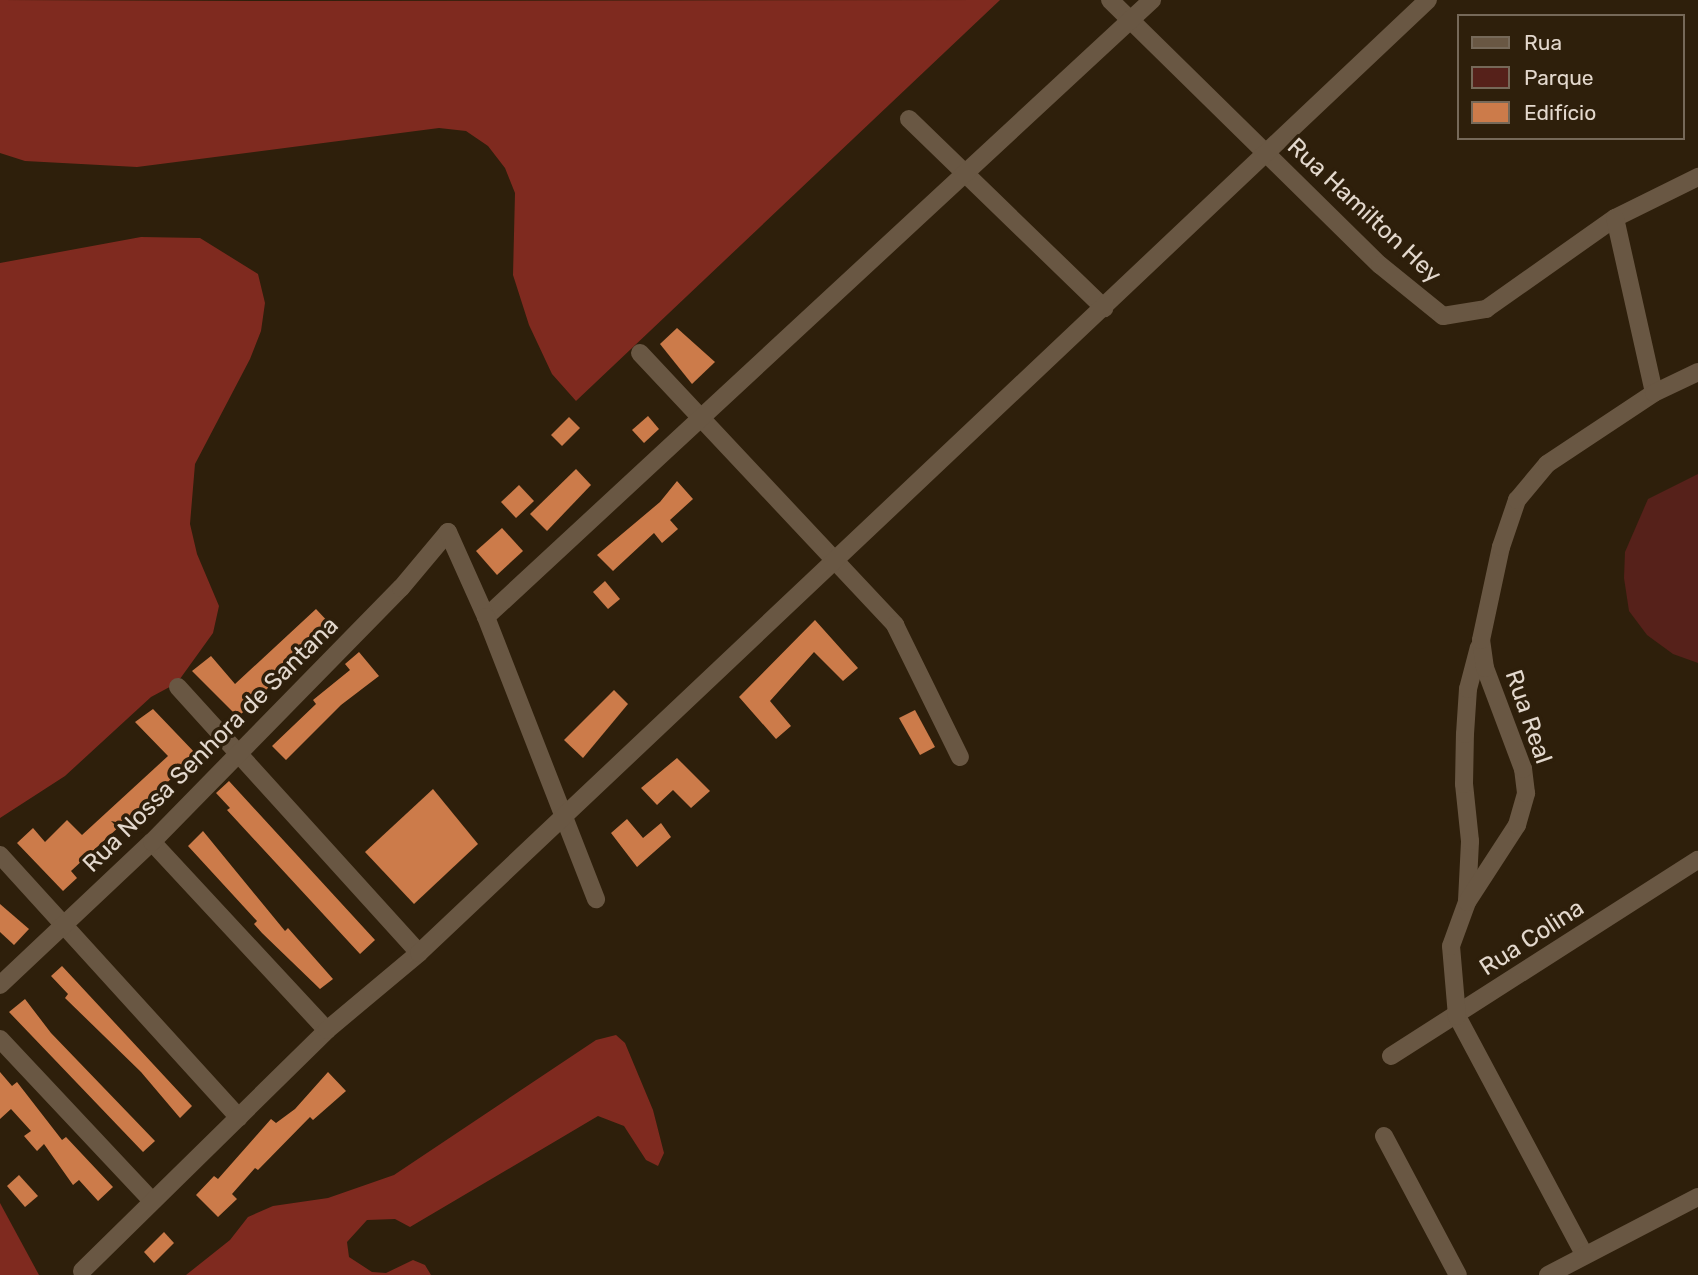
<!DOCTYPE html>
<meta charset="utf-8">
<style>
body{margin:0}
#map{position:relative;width:1698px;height:1275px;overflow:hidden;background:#2e1f0b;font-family:Rubik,sans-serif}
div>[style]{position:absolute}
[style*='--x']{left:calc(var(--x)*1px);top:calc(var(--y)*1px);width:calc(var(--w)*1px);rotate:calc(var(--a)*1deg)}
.green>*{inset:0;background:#56211a}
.forest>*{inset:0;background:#7f2a1f}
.building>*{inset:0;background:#cc7b4a}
.minor>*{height:18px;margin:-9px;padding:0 9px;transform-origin:9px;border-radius:9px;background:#695743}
span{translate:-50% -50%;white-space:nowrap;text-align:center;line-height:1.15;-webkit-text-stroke:7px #2e1f0b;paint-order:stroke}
.street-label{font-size:24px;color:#e3d8cd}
.legend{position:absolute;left:1457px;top:14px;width:228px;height:126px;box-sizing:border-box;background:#2e1f0b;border:2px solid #766959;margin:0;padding:9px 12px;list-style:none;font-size:21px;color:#e3d8cd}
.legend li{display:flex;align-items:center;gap:14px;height:35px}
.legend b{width:35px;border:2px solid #766959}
</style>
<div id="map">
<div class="green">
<div style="clip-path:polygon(1698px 474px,1698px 663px,1673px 654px,1647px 635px,1629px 611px,1624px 578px,1625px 552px,1648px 499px)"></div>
</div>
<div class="forest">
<div style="clip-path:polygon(0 0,275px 1px,1000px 0,576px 401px,552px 374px,529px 325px,513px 275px,515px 193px,505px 168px,488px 146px,466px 131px,439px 128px,137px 167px,25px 161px,0 153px)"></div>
<div style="clip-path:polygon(141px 237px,200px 238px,258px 274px,265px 303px,261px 331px,250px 359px,195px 464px,190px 524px,197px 554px,219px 606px,213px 633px,177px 683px,151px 697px,65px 776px,0 818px,0 263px)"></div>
<div style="clip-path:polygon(616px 1035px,625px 1043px,653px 1110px,664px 1153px,658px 1166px,646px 1160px,624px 1126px,598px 1116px,410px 1227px,395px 1219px,367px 1220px,347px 1242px,349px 1257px,372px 1272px,386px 1273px,413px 1260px,425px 1265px,431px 1275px,186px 1275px,230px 1240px,248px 1217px,273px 1206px,328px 1198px,394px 1175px,596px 1040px)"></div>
<div style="clip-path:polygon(0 1203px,39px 1275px,0 1275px)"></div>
</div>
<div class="building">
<div style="clip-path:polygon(677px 328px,715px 362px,692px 384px,660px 344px)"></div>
<div style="clip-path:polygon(648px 416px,659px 429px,644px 443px,632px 430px)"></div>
<div style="clip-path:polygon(569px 417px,580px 428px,562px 446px,551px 435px)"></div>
<div style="clip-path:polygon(576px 469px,591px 485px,547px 531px,530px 514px)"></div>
<div style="clip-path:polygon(677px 481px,693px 499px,670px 520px,678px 529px,662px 543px,654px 533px,613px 571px,597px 555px,660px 502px)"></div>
<div style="clip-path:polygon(519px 485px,534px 501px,516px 518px,501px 502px)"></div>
<div style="clip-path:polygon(502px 528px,523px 551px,497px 575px,476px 551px)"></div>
<div style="clip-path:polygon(605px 581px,620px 599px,608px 609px,593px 592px)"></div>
<div style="clip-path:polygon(316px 609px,332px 626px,238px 717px,192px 671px,211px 656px,235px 684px)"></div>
<div style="clip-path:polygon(815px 620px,858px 668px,843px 681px,814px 652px,770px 701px,791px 726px,776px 739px,739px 697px)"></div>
<div style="clip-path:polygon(359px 652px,379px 676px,341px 705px,286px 760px,272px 746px,316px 704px,313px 700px,350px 670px,345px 664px)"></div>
<div style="clip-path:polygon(614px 690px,628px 704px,583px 758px,564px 740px)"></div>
<div style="clip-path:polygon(153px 709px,197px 755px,71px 871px,77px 878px,63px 891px,17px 843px,33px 828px,45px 842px,67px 820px,82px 835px,168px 756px,135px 722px)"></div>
<div style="clip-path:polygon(915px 710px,935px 747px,920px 755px,899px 718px)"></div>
<div style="clip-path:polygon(677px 758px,710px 791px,691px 808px,673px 790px,657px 805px,641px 788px)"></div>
<div style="clip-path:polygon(229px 781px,375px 940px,360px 954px,227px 810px,230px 808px,216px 793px)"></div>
<div style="clip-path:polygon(433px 789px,478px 844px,414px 904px,365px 852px)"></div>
<div style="clip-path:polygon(627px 819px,643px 838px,661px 823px,671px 837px,637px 867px,611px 833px)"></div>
<div style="clip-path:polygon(203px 831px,285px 931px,288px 928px,333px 979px,320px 989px,262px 933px,254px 924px,257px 921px,188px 846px)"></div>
<div style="clip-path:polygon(0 904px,29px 929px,14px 945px,0 932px)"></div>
<div style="clip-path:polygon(62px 966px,192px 1106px,180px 1118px,141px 1072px,65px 998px,68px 994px,51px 976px)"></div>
<div style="clip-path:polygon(25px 999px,51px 1033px,155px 1141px,143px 1152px,9px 1012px)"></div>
<div style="clip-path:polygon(0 1072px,12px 1086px,17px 1082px,62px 1140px,66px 1137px,113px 1187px,98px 1201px,79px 1180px,73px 1185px,44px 1144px,37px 1151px,24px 1136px,31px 1131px,11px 1109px,0 1119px)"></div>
<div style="clip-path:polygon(328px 1072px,346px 1091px,313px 1120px,310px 1117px,258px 1170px,255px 1168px,232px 1194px,237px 1199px,218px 1217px,196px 1195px,214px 1176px,218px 1179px,271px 1119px,276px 1123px,295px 1109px)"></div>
<div style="clip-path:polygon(19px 1175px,38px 1196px,25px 1207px,7px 1186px)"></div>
<div style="clip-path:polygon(164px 1232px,174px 1243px,154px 1263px,144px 1252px)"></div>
</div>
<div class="minor">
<div style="--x:1110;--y:0;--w:378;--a:44.5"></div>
<div style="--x:1380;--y:265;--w:81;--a:39"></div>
<div style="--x:1443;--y:316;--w:44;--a:-9.2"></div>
<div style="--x:1486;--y:309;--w:158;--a:-35.2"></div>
<div style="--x:1615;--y:218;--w:93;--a:-26.3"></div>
<div style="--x:909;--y:119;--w:272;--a:44.1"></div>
<div style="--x:1615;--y:218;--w:179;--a:77.4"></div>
<div style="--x:640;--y:353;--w:373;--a:46.8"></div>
<div style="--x:895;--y:625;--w:147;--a:63.8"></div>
<div style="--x:486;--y:617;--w:908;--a:-42.81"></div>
<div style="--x:178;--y:687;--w:359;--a:47.8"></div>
<div style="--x:152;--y:842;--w:257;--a:47.1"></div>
<div style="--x:0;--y:855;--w:355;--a:47.7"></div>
<div style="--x:1467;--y:901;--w:60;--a:-87.1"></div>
<div style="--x:1470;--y:841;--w:57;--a:-96"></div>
<div style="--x:1464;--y:784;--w:50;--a:-88.9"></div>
<div style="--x:1465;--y:734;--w:45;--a:-86.2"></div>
<div style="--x:1468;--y:689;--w:43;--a:-75.3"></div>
<div style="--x:0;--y:985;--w:209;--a:-43.3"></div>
<div style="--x:152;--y:842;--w:356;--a:-45.6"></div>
<div style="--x:401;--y:588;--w:73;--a:-50"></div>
<div style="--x:448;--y:532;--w:93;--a:65.9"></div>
<div style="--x:486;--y:617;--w:303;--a:68.7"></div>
<div style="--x:0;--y:1039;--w:222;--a:46.8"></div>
<div style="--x:1391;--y:1056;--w:364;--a:-32.6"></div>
<div style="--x:1384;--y:1136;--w:157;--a:62"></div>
<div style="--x:1584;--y:1254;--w:270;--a:-118.1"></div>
<div style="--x:1457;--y:1016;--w:70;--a:-94.9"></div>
<div style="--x:1451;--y:946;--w:47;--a:-70"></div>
<div style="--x:1467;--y:902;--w:92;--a:-57"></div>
<div style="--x:1517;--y:825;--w:33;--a:-74"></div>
<div style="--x:1526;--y:793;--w:24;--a:-97"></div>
<div style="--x:1523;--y:769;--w:108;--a:-110.6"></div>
<div style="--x:1485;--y:668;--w:28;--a:-98"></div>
<div style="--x:1481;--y:640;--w:95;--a:-77.9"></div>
<div style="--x:1501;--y:547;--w:50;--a:-71.2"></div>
<div style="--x:1517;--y:500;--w:47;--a:-50.2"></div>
<div style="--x:1547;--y:464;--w:128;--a:-33.6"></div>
<div style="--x:1654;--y:393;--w:49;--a:-25.5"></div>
<div style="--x:82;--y:1271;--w:344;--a:-44.5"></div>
<div style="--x:327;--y:1030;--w:120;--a:-39.9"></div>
<div style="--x:419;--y:953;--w:1388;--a:-43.37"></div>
<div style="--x:1548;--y:1275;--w:169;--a:-27.5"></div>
</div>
<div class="street-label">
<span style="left:1364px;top:211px;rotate:43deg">Rua Hamilton Hey</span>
<span style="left:1528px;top:717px;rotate:71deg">Rua Real</span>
<span style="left:211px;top:745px;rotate:-45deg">Rua Nossa Senhora de Santana</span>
<span style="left:1532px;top:938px;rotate:-33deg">Rua Colina</span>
</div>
<ul class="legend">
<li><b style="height:9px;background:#695743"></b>Rua</li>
<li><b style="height:19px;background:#56211a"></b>Parque</li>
<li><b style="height:19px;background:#cc7b4a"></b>Edifício</li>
</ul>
</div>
